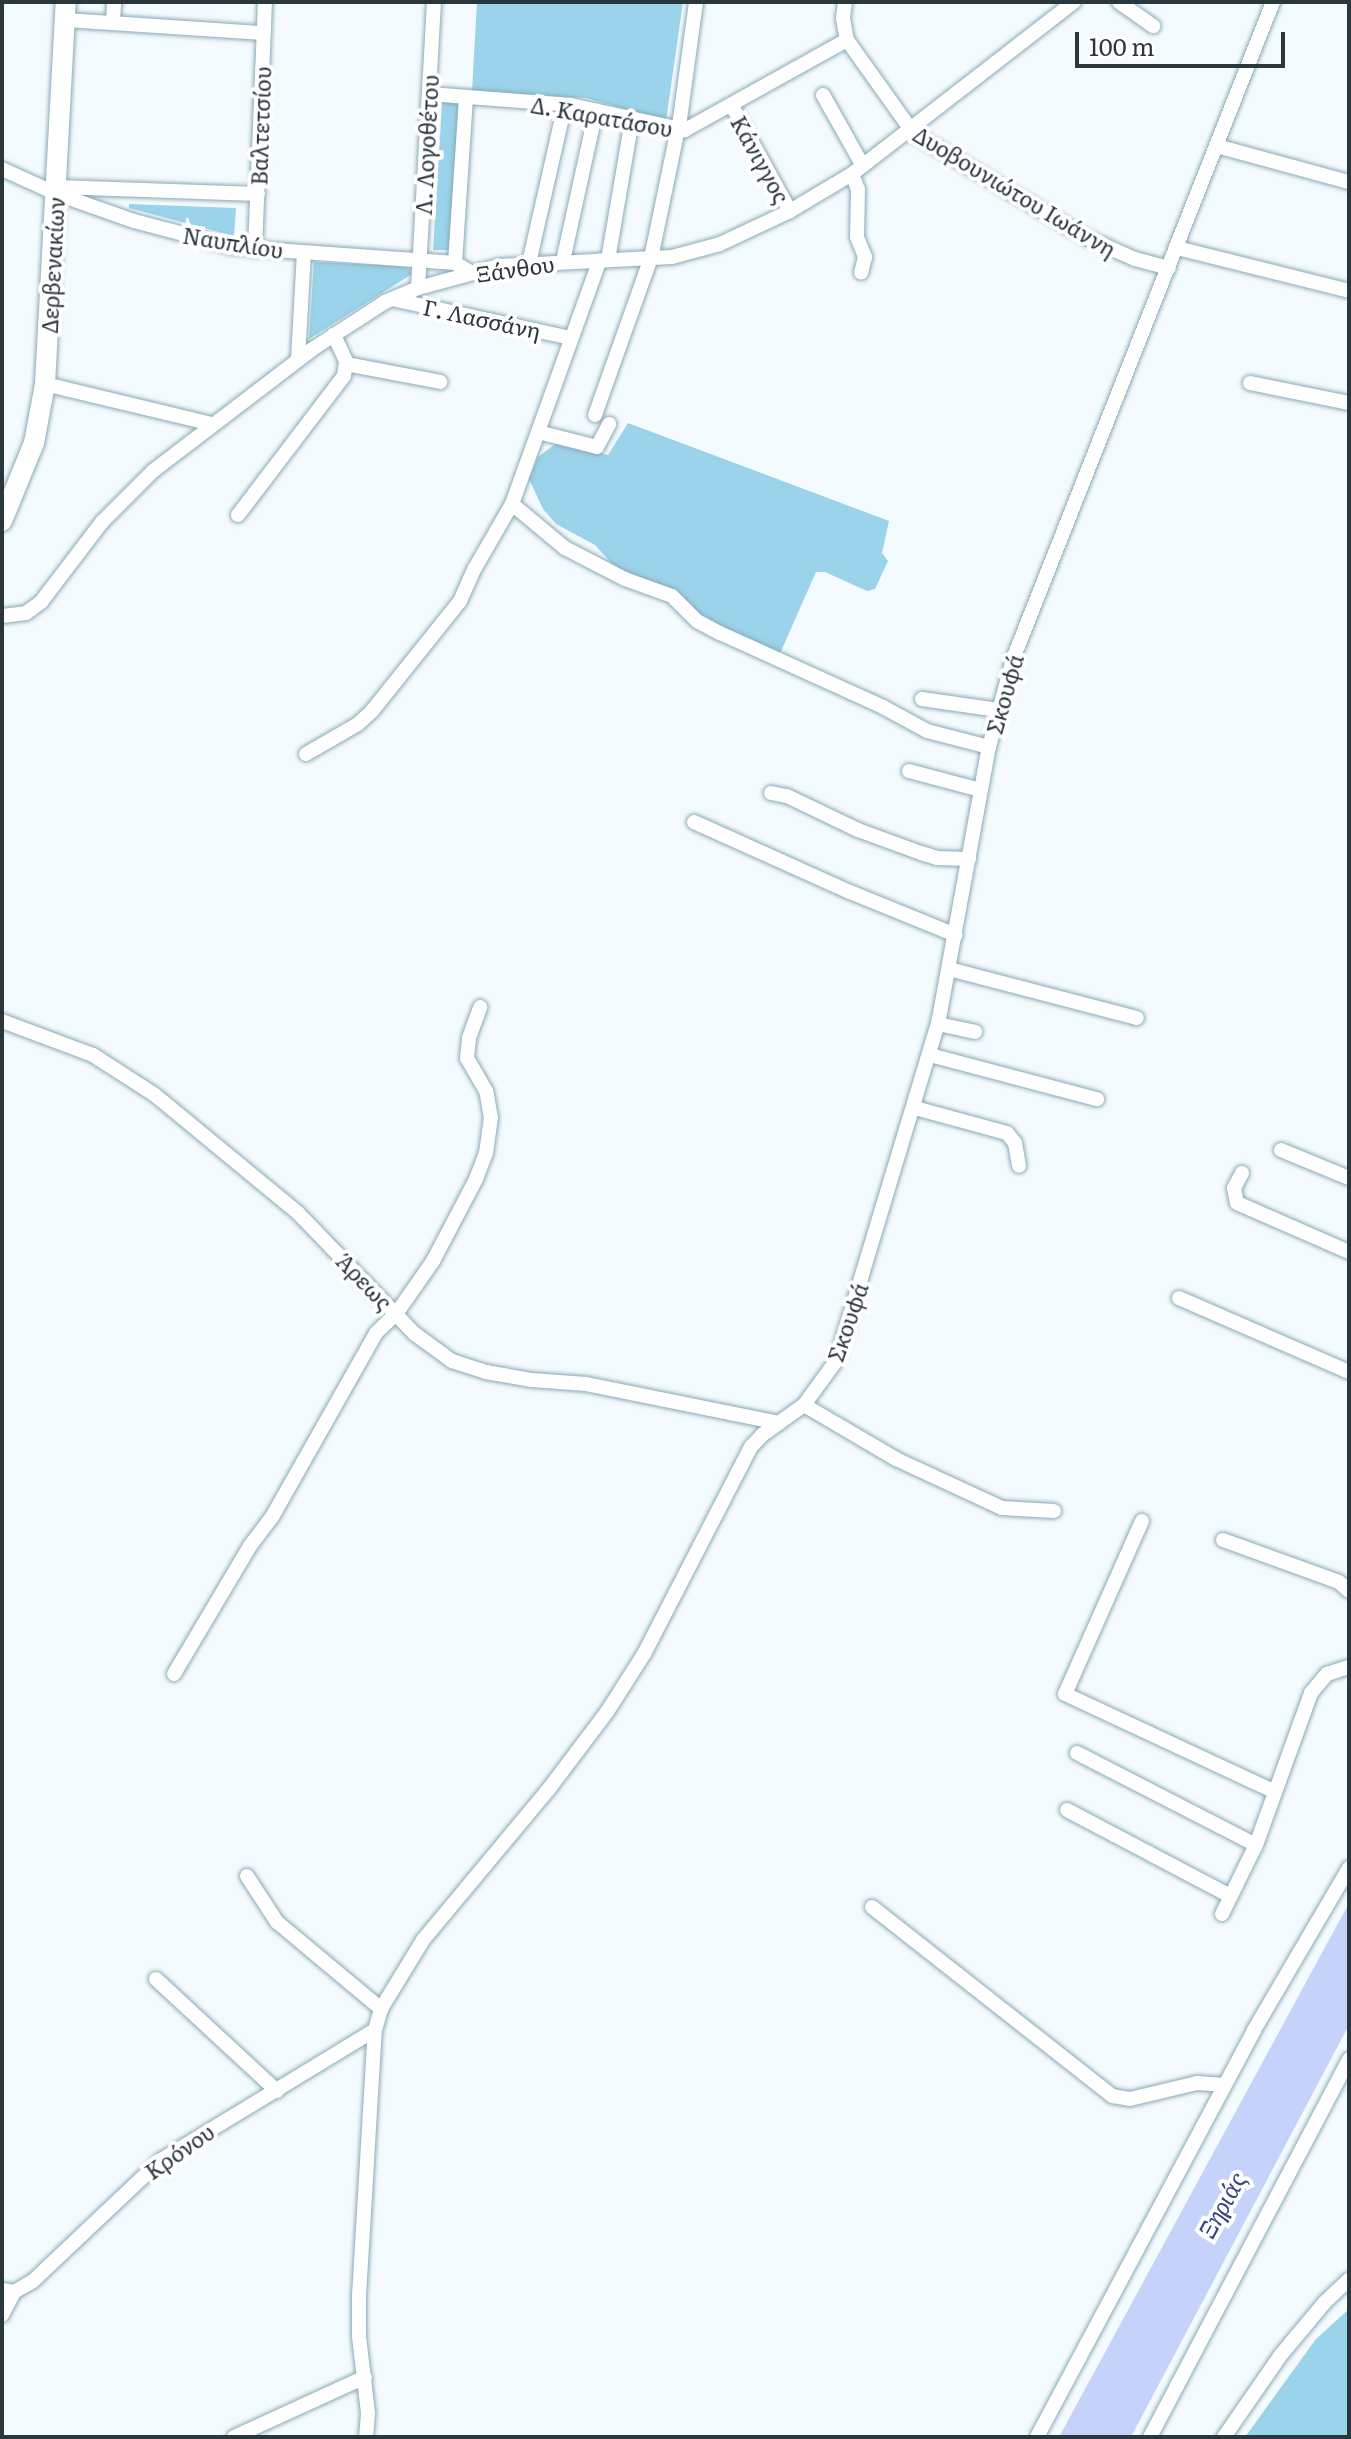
<!DOCTYPE html>
<meta charset="utf-8">
<style>
body{margin:0}
#map{position:relative;width:1351px;height:2439px;overflow:hidden;background:#f4fbfe;font-family:Literata,serif}
div>[style]{position:absolute}
[style*='--x']{left:calc(var(--x)*1px);top:calc(var(--y)*1px);width:calc(var(--w)*1px);rotate:calc(var(--a)*1deg)}
.green>*{inset:0;background:#9bd3eb}
.water>*{inset:0;background:#c5d3fa}
.roads{filter:drop-shadow(0 0 2px #89a9b6) drop-shadow(0 0 2px #89a9b6)}
.street>*{height:14px;margin:-7px;padding:0 7px;transform-origin:7px;border-radius:7px;background:#fff}
.secondary>*{height:20px;margin:-10px;padding:0 10px;transform-origin:10px;border-radius:10px;background:#fff}
span{translate:-50% -50%;white-space:nowrap;text-align:center;line-height:1.15;-webkit-text-stroke:8px #fff;paint-order:stroke}
.street-label{font-size:22px;color:#2a373d}
.water-label{font-size:24px;color:#34457f;font-style:italic}
.frame{position:absolute;inset:0;border:4px solid #2a373d;pointer-events:none}
.scale{position:absolute;left:1075px;top:32px;width:210px;height:36px;box-sizing:border-box;border:4px solid #2a373d;border-top:0;padding-left:10px;font-size:24px;line-height:28px;white-space:nowrap;color:#2a373d;-webkit-text-stroke:6px #fff;paint-order:stroke}
</style>
<div id="map">
<div class="green">
<div style="clip-path:polygon(477px 2px,683px 2px,666px 121px,586px 98px,472px 91px)"></div>
<div style="clip-path:polygon(442px 102px,461px 104px,451px 250px,433px 250px)"></div>
<div style="clip-path:polygon(129px 204px,236px 208px,234px 236px,129px 208px)"></div>
<div style="clip-path:polygon(314px 262px,399px 266px,408px 268px,412px 274px,309px 339px)"></div>
<div style="clip-path:polygon(628px 423px,889px 521px,882px 553px,888px 561px,875px 589px,867px 591px,825px 572px,816px 572px,778px 658px,714px 627px,612px 564px,595px 545px,556px 524px,543px 509px,529px 479px,538px 457px,558px 442px,608px 455px)"></div>
<div style="clip-path:polygon(1349px 2309px,1349px 2437px,1245px 2437px,1316px 2339px)"></div>
</div>
<div class="water">
<div style="clip-path:polygon(1349px 1903px,1349px 2025px,1131px 2437px,1059px 2437px)"></div>
</div>
<div class="roads">
<div class="street">
<div style="--x:845;--y:2;--w:16;--a:97"></div>
<div style="--x:843;--y:18;--w:22;--a:80"></div>
<div style="--x:847;--y:40;--w:115;--a:54.5"></div>
<div style="--x:914;--y:134;--w:202;--a:31"></div>
<div style="--x:1087;--y:238;--w:52;--a:23.6"></div>
<div style="--x:1135;--y:259;--w:35;--a:15"></div>
<div style="--x:1119;--y:2;--w:42;--a:35.2"></div>
<div style="--x:66;--y:20;--w:198;--a:3.8"></div>
<div style="--x:113;--y:23;--w:21;--a:-87"></div>
<div style="--x:429;--y:94;--w:142;--a:4.4"></div>
<div style="--x:571;--y:105;--w:117;--a:12.4"></div>
<div style="--x:685;--y:130;--w:185;--a:-29.1"></div>
<div style="--x:823;--y:95;--w:81;--a:60.6"></div>
<div style="--x:732;--y:106;--w:120;--a:61.1"></div>
<div style="--x:1217;--y:146;--w:137;--a:15.3"></div>
<div style="--x:2;--y:169;--w:60;--a:24.4"></div>
<div style="--x:57;--y:194;--w:82;--a:19.3"></div>
<div style="--x:134;--y:221;--w:102;--a:14.7"></div>
<div style="--x:233;--y:247;--w:223;--a:4.1"></div>
<div style="--x:455;--y:263;--w:20;--a:30"></div>
<div style="--x:852;--y:174;--w:17;--a:69"></div>
<div style="--x:858;--y:190;--w:47;--a:91.2"></div>
<div style="--x:857;--y:237;--w:22;--a:68"></div>
<div style="--x:865;--y:257;--w:16;--a:104"></div>
<div style="--x:57;--y:187;--w:201;--a:2"></div>
<div style="--x:1177;--y:248;--w:177;--a:14"></div>
<div style="--x:255;--y:250;--w:248;--a:-87.7"></div>
<div style="--x:608;--y:260;--w:142;--a:-80.3"></div>
<div style="--x:563;--y:261;--w:154;--a:-77.6"></div>
<div style="--x:455;--y:263;--w:166;--a:-86.2"></div>
<div style="--x:529;--y:263;--w:162;--a:-77.2"></div>
<div style="--x:418;--y:288;--w:286;--a:-86.8"></div>
<div style="--x:392;--y:299;--w:183;--a:12.3"></div>
<div style="--x:298;--y:359;--w:106;--a:-86.8"></div>
<div style="--x:346;--y:364;--w:96;--a:10.8"></div>
<div style="--x:1250;--y:383;--w:101;--a:11.4"></div>
<div style="--x:45;--y:384;--w:171;--a:13.5"></div>
<div style="--x:595;--y:415;--w:167;--a:-70.4"></div>
<div style="--x:651;--y:258;--w:142;--a:-78.2"></div>
<div style="--x:680;--y:119;--w:118;--a:-82.2"></div>
<div style="--x:538;--y:432;--w:61;--a:14.3"></div>
<div style="--x:597;--y:447;--w:26;--a:-62"></div>
<div style="--x:512;--y:504;--w:69;--a:39.7"></div>
<div style="--x:565;--y:548;--w:68;--a:27.3"></div>
<div style="--x:625;--y:579;--w:50;--a:19.9"></div>
<div style="--x:672;--y:596;--w:35;--a:45"></div>
<div style="--x:697;--y:621;--w:26;--a:28"></div>
<div style="--x:720;--y:633;--w:179;--a:24.4"></div>
<div style="--x:883;--y:707;--w:50;--a:28.6"></div>
<div style="--x:927;--y:731;--w:64;--a:14.5"></div>
<div style="--x:238;--y:515;--w:175;--a:-52.7"></div>
<div style="--x:344;--y:376;--w:15;--a:-82"></div>
<div style="--x:346;--y:361;--w:29;--a:-115"></div>
<div style="--x:2;--y:616;--w:24;--a:-7"></div>
<div style="--x:26;--y:613;--w:19;--a:-36"></div>
<div style="--x:41;--y:602;--w:101;--a:-52.7"></div>
<div style="--x:102;--y:522;--w:72;--a:-45"></div>
<div style="--x:153;--y:471;--w:199;--a:-37.4"></div>
<div style="--x:311;--y:350;--w:88;--a:-33"></div>
<div style="--x:385;--y:302;--w:36;--a:-23"></div>
<div style="--x:418;--y:288;--w:84;--a:-15.2"></div>
<div style="--x:499;--y:266;--w:173;--a:-3"></div>
<div style="--x:672;--y:257;--w:50;--a:-15.2"></div>
<div style="--x:720;--y:244;--w:77;--a:-25.2"></div>
<div style="--x:790;--y:211;--w:72;--a:-30.8"></div>
<div style="--x:852;--y:174;--w:281;--a:-37.8"></div>
<div style="--x:922;--y:699;--w:77;--a:8.2"></div>
<div style="--x:306;--y:754;--w:60;--a:-30"></div>
<div style="--x:358;--y:724;--w:19;--a:-43"></div>
<div style="--x:372;--y:711;--w:141;--a:-51.3"></div>
<div style="--x:460;--y:601;--w:36;--a:-66"></div>
<div style="--x:475;--y:568;--w:74;--a:-60"></div>
<div style="--x:512;--y:504;--w:259;--a:-70.2"></div>
<div style="--x:909;--y:771;--w:74;--a:14.8"></div>
<div style="--x:771;--y:793;--w:16;--a:11"></div>
<div style="--x:787;--y:796;--w:79;--a:25.6"></div>
<div style="--x:858;--y:830;--w:67;--a:20.1"></div>
<div style="--x:921;--y:853;--w:17;--a:17"></div>
<div style="--x:937;--y:858;--w:32;--a:2"></div>
<div style="--x:694;--y:822;--w:171;--a:24.2"></div>
<div style="--x:850;--y:892;--w:114;--a:22.1"></div>
<div style="--x:949;--y:969;--w:194;--a:14.6"></div>
<div style="--x:2;--y:1021;--w:97;--a:20.5"></div>
<div style="--x:93;--y:1055;--w:74;--a:32.8"></div>
<div style="--x:155;--y:1095;--w:185;--a:39.5"></div>
<div style="--x:298;--y:1213;--w:168;--a:46"></div>
<div style="--x:415;--y:1334;--w:46;--a:36.1"></div>
<div style="--x:452;--y:1361;--w:36;--a:18"></div>
<div style="--x:486;--y:1372;--w:47;--a:9.9"></div>
<div style="--x:532;--y:1380;--w:54;--a:4.2"></div>
<div style="--x:586;--y:1384;--w:197;--a:11.4"></div>
<div style="--x:938;--y:1024;--w:38;--a:12"></div>
<div style="--x:930;--y:1055;--w:173;--a:14.8"></div>
<div style="--x:915;--y:1108;--w:95;--a:15.2"></div>
<div style="--x:1007;--y:1133;--w:13;--a:51"></div>
<div style="--x:1015;--y:1143;--w:23;--a:80"></div>
<div style="--x:1281;--y:1150;--w:74;--a:22.4"></div>
<div style="--x:1242;--y:1173;--w:17;--a:118"></div>
<div style="--x:1234;--y:1188;--w:15;--a:79"></div>
<div style="--x:1237;--y:1203;--w:122;--a:23.6"></div>
<div style="--x:1179;--y:1298;--w:185;--a:23.5"></div>
<div style="--x:804;--y:1405;--w:107;--a:30.4"></div>
<div style="--x:896;--y:1459;--w:117;--a:24.8"></div>
<div style="--x:1002;--y:1508;--w:52;--a:3.3"></div>
<div style="--x:1142;--y:1521;--w:189;--a:114"></div>
<div style="--x:1065;--y:1694;--w:230;--a:25"></div>
<div style="--x:1223;--y:1540;--w:123;--a:19.9"></div>
<div style="--x:1339;--y:1582;--w:13;--a:42"></div>
<div style="--x:174;--y:1674;--w:149;--a:-59.3"></div>
<div style="--x:250;--y:1546;--w:36;--a:-53"></div>
<div style="--x:272;--y:1517;--w:211;--a:-60.5"></div>
<div style="--x:376;--y:1333;--w:28;--a:-44"></div>
<div style="--x:396;--y:1314;--w:65;--a:-55.1"></div>
<div style="--x:433;--y:1261;--w:93;--a:-62.3"></div>
<div style="--x:476;--y:1179;--w:28;--a:-69"></div>
<div style="--x:486;--y:1153;--w:35;--a:-82"></div>
<div style="--x:491;--y:1118;--w:27;--a:-100"></div>
<div style="--x:486;--y:1091;--w:38;--a:-120"></div>
<div style="--x:467;--y:1058;--w:20;--a:-84"></div>
<div style="--x:469;--y:1038;--w:33;--a:-70"></div>
<div style="--x:1077;--y:1753;--w:201;--a:27.2"></div>
<div style="--x:1067;--y:1810;--w:184;--a:27.8"></div>
<div style="--x:247;--y:1876;--w:55;--a:56.9"></div>
<div style="--x:277;--y:1922;--w:136;--a:39.9"></div>
<div style="--x:872;--y:1907;--w:305;--a:38.2"></div>
<div style="--x:1112;--y:2096;--w:18;--a:9"></div>
<div style="--x:1130;--y:2099;--w:69;--a:-13.4"></div>
<div style="--x:1197;--y:2083;--w:27;--a:4"></div>
<div style="--x:1222;--y:1914;--w:77;--a:-63.8"></div>
<div style="--x:1256;--y:1845;--w:162;--a:-70.1"></div>
<div style="--x:1311;--y:1693;--w:25;--a:-50"></div>
<div style="--x:1327;--y:1674;--w:23;--a:-18"></div>
<div style="--x:156;--y:1979;--w:165;--a:42.8"></div>
<div style="--x:2;--y:2290;--w:12;--a:9"></div>
<div style="--x:14;--y:2292;--w:22;--a:-30"></div>
<div style="--x:33;--y:2281;--w:176;--a:-43.4"></div>
<div style="--x:161;--y:2160;--w:250;--a:-31.3"></div>
<div style="--x:2;--y:2315;--w:26;--a:-62"></div>
<div style="--x:234;--y:2437;--w:144;--a:-24.6"></div>
<div style="--x:366;--y:2437;--w:24;--a:-85"></div>
<div style="--x:368;--y:2413;--w:78;--a:-96.7"></div>
<div style="--x:359;--y:2336;--w:40;--a:-90"></div>
<div style="--x:359;--y:2296;--w:266;--a:-86.6"></div>
<div style="--x:375;--y:2030;--w:22;--a:-74"></div>
<div style="--x:381;--y:2009;--w:81;--a:-58.7"></div>
<div style="--x:423;--y:1940;--w:195;--a:-50.2"></div>
<div style="--x:548;--y:1790;--w:98;--a:-52.9"></div>
<div style="--x:607;--y:1712;--w:69;--a:-57.5"></div>
<div style="--x:644;--y:1654;--w:233;--a:-62.7"></div>
<div style="--x:751;--y:1447;--w:16;--a:-47"></div>
<div style="--x:762;--y:1435;--w:52;--a:-35.5"></div>
<div style="--x:804;--y:1405;--w:54;--a:-54"></div>
<div style="--x:836;--y:1361;--w:352;--a:-73.2"></div>
<div style="--x:938;--y:1024;--w:282;--a:-79.6"></div>
<div style="--x:989;--y:747;--w:91;--a:-74.7"></div>
<div style="--x:1013;--y:659;--w:707;--a:-68.41"></div>
<div style="--x:1037;--y:2437;--w:461;--a:-61.9"></div>
<div style="--x:1254;--y:2030;--w:188;--a:-59.6"></div>
<div style="--x:1150;--y:2437;--w:427;--a:-62.2"></div>
<div style="--x:1224;--y:2437;--w:98;--a:-55.3"></div>
<div style="--x:1280;--y:2356;--w:70;--a:-50.2"></div>
<div style="--x:1325;--y:2302;--w:33;--a:-43"></div>
</div>
<div class="secondary">
<div style="--x:2;--y:521;--w:84;--a:-67.7"></div>
<div style="--x:34;--y:443;--w:60;--a:-79.4"></div>
<div style="--x:45;--y:384;--w:383;--a:-86.9"></div>
</div>
</div>
<div class="street-label">
<span style="left:602px;top:116px;rotate:10deg">Δ. Καρατάσου</span>
<span style="left:260px;top:126px;rotate:-88deg">Βαλτετσίου</span>
<span style="left:426px;top:145px;rotate:-87deg">Λ. Λογοθέτου</span>
<span style="left:761px;top:159px;rotate:61deg">Κάνιγγος</span>
<span style="left:1015px;top:191px;rotate:31deg">Δυοβουνιώτου Ιωάννη</span>
<span style="left:233px;top:242px;rotate:9deg">Ναυπλίου</span>
<span style="left:52px;top:265px;rotate:-87deg">Δερβενακίων</span>
<span style="left:515px;top:268px;rotate:-8deg">Ξάνθου</span>
<span style="left:482px;top:318px;rotate:12deg">Γ. Λασσάνη</span>
<span style="left:1004px;top:694px;rotate:-74deg">Σκουφά</span>
<span style="left:365px;top:1281px;rotate:46deg">Άρεως</span>
<span style="left:847px;top:1322px;rotate:-71deg">Σκουφά</span>
<span style="left:179px;top:2151px;rotate:-35deg">Κρόνου</span>
</div>
<div class="water-label">
<span style="left:1221px;top:2204px;rotate:-61deg">Ξηριάς</span>
</div>
<div class="frame"></div>
<div class="scale">100 m</div>
</div>
